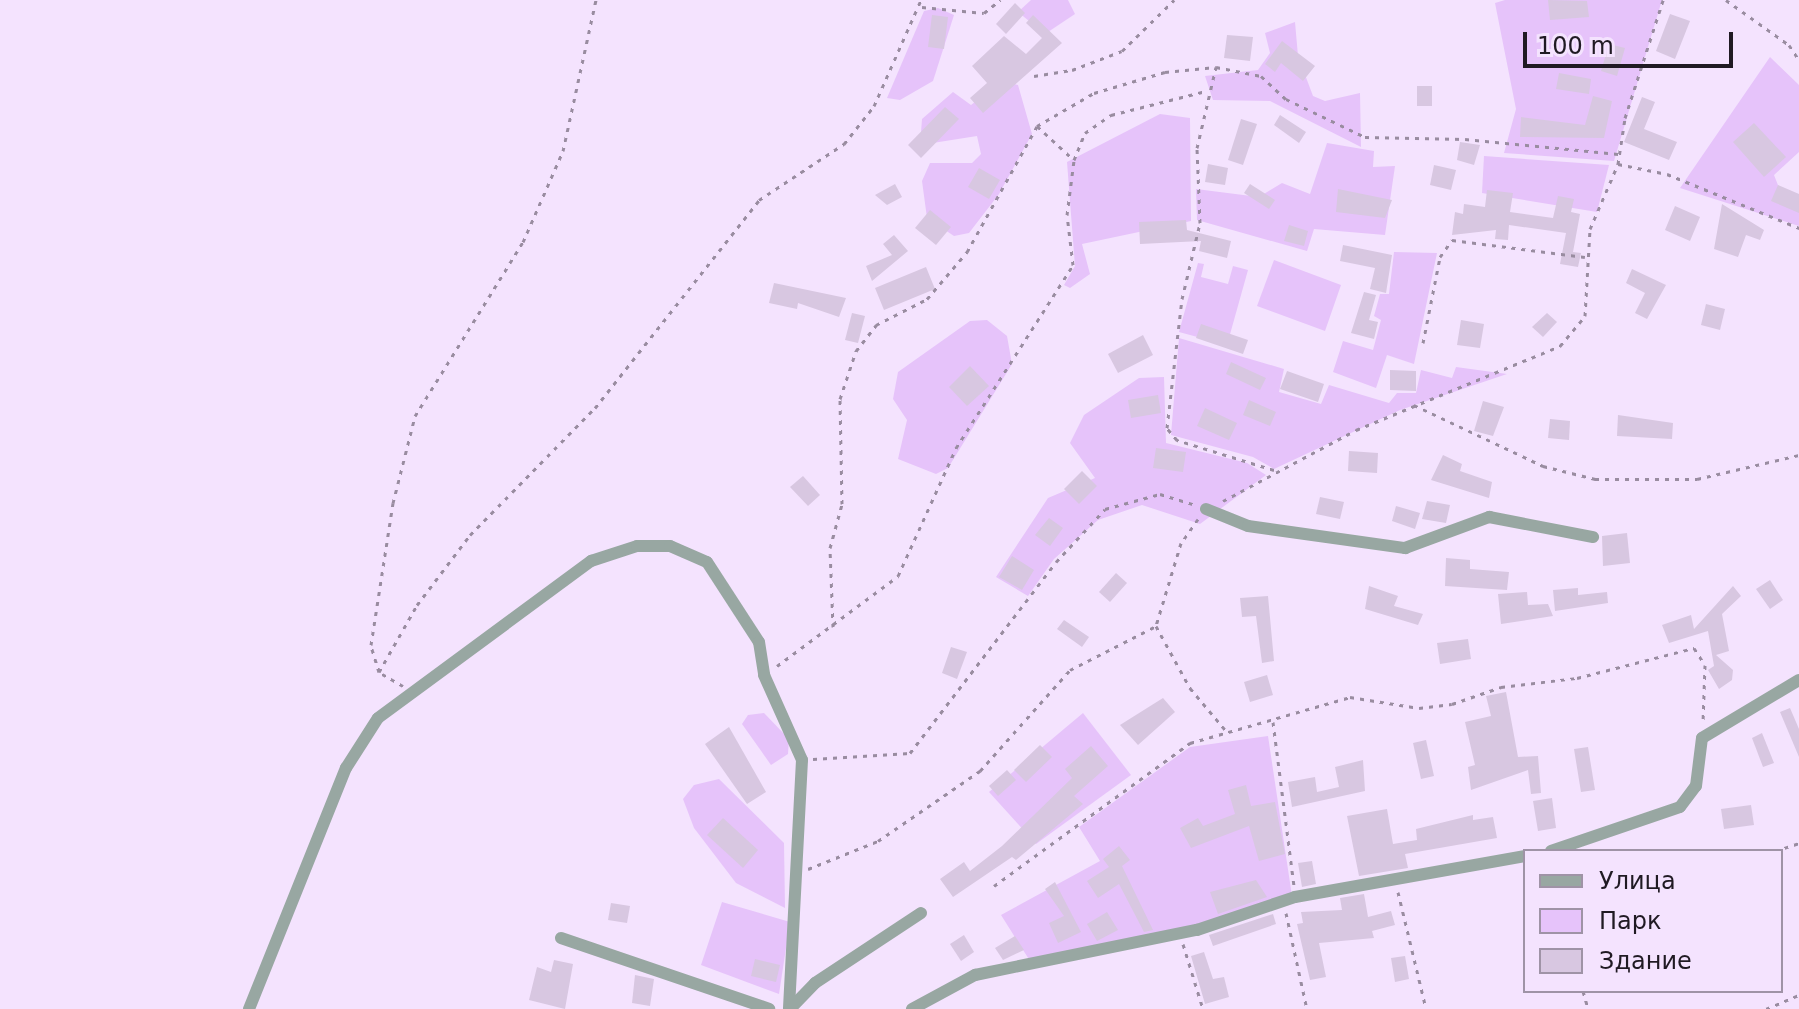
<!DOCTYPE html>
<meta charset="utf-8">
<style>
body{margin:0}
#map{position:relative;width:1799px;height:1009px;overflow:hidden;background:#f4e3fe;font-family:"DejaVu Sans",sans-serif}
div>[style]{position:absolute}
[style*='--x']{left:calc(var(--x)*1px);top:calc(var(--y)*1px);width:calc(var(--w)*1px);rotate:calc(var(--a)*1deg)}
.green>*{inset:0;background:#e6c3fa}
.building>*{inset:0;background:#d8c7e1}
.path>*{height:3px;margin-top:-1.5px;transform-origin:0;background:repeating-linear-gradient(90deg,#998ca0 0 4px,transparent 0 10px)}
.street>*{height:12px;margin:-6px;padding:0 6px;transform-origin:6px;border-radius:6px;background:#98a7a2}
span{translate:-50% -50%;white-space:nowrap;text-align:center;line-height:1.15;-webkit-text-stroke:8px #f4e3fe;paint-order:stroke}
.legend{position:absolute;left:1523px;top:849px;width:260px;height:144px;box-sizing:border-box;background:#f4e3fe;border:2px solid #9f93a6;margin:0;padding:10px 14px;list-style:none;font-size:24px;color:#201a23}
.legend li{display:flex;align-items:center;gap:16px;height:40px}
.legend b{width:40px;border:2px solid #9f93a6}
.scale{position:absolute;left:1523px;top:32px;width:210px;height:36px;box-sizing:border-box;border:4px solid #201a23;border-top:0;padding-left:10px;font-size:24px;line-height:28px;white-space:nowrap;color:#201a23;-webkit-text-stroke:6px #f4e3fe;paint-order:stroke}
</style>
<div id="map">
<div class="green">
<div style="clip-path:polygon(1031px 0,1068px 0,1075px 14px,1045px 34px,1018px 12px)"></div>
<div style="clip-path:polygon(1505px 0,1662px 0,1614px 161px,1504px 153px,1516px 109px,1495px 3px)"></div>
<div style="clip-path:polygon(938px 8px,954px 15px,933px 81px,900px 100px,887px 98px,924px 11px)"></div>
<div style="clip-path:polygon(1295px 22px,1298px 56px,1313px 96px,1325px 101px,1360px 93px,1361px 147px,1270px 101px,1213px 100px,1205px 76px,1258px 70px,1270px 53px,1265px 33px)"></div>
<div style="clip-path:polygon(1770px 57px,1799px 85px,1799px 152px,1774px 175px,1783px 198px,1799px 203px,1799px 226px,1680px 188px)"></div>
<div style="clip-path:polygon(1002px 81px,1018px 85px,1032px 134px,999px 194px,969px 233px,954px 236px,927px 218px,922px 181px,930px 163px,972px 163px,981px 154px,977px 136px,920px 145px,922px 119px,953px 92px,971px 105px)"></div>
<div style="clip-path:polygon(1160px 114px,1190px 118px,1191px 221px,1082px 244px,1090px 274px,1070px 288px,1064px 285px,1075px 266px,1067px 162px)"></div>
<div style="clip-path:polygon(1327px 143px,1374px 151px,1373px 167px,1395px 166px,1385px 235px,1314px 229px,1307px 251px,1197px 220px,1196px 189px,1259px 197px,1282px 183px,1310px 194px)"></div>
<div style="clip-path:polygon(1484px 156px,1609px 165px,1597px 212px,1482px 193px)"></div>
<div style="clip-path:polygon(1394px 252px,1437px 253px,1414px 364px,1387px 355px,1376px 388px,1333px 372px,1343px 341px,1373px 350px,1381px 320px,1374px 316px,1380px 294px,1389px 294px)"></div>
<div style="clip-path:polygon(1274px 260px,1341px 285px,1325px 331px,1257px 306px)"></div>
<div style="clip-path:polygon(1198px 263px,1204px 264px,1201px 277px,1228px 284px,1233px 266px,1248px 270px,1227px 345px,1179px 332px)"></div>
<div style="clip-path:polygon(987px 320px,1007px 336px,1012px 364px,948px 468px,936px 474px,898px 459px,907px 420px,893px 399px,898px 372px,970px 321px)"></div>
<div style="clip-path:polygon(1179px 338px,1284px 369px,1279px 392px,1321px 404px,1329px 385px,1389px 403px,1397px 393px,1416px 393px,1421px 370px,1452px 378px,1456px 367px,1507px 374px,1400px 410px,1274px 469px,1253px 457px,1171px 435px)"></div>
<div style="clip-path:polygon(1164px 377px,1166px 443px,1247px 463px,1266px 475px,1200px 524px,1142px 505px,1098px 520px,1054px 559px,1028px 596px,996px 577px,1048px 498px,1095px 478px,1070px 443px,1084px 415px,1139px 378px)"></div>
<div style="clip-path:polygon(764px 713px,789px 739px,788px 754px,771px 765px,742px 724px,748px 715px)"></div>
<div style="clip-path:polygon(1083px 713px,1131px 775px,1036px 844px,989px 792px)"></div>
<div style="clip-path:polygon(1268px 736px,1292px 896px,1183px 929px,1030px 961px,1001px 915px,1100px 861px,1079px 827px,1190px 747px)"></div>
<div style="clip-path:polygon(719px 779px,784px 843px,785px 908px,736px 883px,694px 828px,683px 799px,694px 785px)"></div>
<div style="clip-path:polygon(722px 902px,790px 922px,779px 994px,701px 965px)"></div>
</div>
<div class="building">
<div style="clip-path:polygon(1548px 0,1587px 1px,1589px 17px,1550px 20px)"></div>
<div style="clip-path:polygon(1015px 3px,1025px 13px,1006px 34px,996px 24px)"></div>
<div style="clip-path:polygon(1670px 14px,1690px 21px,1675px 59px,1656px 51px)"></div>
<div style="clip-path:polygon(932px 15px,948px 17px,944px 49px,928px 47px)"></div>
<div style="clip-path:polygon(1033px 15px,1062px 43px,983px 113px,970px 98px,987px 83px,972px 66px,1004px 36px,1026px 54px,1042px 38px,1026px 23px)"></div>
<div style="clip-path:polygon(1227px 35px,1253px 37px,1250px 61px,1224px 58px)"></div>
<div style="clip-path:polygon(1282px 41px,1315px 66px,1303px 81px,1281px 63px,1275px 72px,1265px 64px)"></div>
<div style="clip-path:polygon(1609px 44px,1625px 48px,1617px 76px,1601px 71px)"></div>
<div style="clip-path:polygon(1559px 73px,1591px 79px,1589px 94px,1556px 89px)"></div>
<div style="clip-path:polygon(1417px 86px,1432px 86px,1432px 106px,1417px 106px)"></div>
<div style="clip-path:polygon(1593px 96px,1612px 101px,1604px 138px,1520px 137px,1521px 117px,1585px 125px)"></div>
<div style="clip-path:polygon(1642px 97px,1655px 102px,1644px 129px,1677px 142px,1669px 160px,1624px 142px)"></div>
<div style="clip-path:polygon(945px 107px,959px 119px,921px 158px,908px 145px)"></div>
<div style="clip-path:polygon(1280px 115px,1306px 132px,1299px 143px,1274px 125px)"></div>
<div style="clip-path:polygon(1241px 119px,1257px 124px,1243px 165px,1228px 160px)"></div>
<div style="clip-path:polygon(1754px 123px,1786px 157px,1764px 177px,1733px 142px)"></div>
<div style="clip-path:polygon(1460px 142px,1480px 145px,1474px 165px,1457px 160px)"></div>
<div style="clip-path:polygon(1208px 164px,1228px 168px,1225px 185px,1205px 182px)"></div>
<div style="clip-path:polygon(1434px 165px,1456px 170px,1451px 190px,1430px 185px)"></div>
<div style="clip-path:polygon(979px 168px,1000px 180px,989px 199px,968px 187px)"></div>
<div style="clip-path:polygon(895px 184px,902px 197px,887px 205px,875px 195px)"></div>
<div style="clip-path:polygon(1250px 184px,1275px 200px,1269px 209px,1244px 193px)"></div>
<div style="clip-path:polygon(1778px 185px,1799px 194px,1799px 213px,1771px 201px)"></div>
<div style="clip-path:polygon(1338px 189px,1392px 200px,1385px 218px,1336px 212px)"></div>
<div style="clip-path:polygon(1487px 190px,1513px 193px,1510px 212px,1553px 218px,1558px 196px,1574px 199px,1571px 212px,1580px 214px,1573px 252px,1581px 253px,1578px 267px,1560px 264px,1566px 233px,1509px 225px,1508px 240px,1495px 239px,1496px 230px,1452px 235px,1455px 212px,1463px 214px,1464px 204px,1485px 207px)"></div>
<div style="clip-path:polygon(1722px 204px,1764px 230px,1760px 240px,1746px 235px,1738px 257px,1714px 249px)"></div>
<div style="clip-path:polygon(1675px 206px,1700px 217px,1690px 241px,1665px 230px)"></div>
<div style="clip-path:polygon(930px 210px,951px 227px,936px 245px,915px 228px)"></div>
<div style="clip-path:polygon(1186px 220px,1187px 230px,1231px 241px,1227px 258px,1199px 251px,1201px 241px,1140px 244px,1139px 222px)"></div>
<div style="clip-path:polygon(1289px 225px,1308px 231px,1304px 246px,1284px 241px)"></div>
<div style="clip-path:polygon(894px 235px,908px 251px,872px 281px,866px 266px,892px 255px,883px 244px)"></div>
<div style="clip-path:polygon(1343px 245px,1392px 255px,1386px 293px,1370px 289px,1375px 268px,1340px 261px)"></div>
<div style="clip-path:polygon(926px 267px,935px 289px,884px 310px,875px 288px)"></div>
<div style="clip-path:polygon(1632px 269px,1666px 285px,1647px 319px,1635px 313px,1645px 293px,1626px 283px)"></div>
<div style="clip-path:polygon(774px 283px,846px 298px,839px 317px,798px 303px,797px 309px,769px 303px)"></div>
<div style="clip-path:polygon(1364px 292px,1376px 295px,1369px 320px,1378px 322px,1374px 339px,1351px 333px)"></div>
<div style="clip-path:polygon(1706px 304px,1725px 309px,1720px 330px,1701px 325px)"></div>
<div style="clip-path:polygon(852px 313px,865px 316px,858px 343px,845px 340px)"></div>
<div style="clip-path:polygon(1547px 313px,1557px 322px,1543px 337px,1532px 327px)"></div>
<div style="clip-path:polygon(1461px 320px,1484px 324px,1480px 348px,1457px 345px)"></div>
<div style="clip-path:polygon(1201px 324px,1248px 340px,1243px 354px,1196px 338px)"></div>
<div style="clip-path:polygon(1143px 335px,1153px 355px,1118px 373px,1108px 354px)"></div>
<div style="clip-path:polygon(1231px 362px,1266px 378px,1260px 390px,1226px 374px)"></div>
<div style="clip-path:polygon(970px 366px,989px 386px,967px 406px,949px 387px)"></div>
<div style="clip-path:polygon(1390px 370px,1416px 371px,1416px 391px,1390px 390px)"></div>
<div style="clip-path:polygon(1287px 371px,1324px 384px,1318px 402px,1280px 389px)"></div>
<div style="clip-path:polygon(1158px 395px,1161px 413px,1131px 418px,1128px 400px)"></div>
<div style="clip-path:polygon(1249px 400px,1276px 412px,1270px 426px,1243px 415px)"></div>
<div style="clip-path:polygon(1483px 401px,1504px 407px,1493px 436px,1474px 431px)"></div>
<div style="clip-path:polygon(1205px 408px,1237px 423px,1229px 440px,1197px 426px)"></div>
<div style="clip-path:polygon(1618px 415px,1673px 423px,1672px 439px,1617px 436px)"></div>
<div style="clip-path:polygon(1550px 419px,1570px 421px,1569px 440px,1548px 438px)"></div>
<div style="clip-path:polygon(1156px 448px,1186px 452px,1183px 472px,1153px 468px)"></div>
<div style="clip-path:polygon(1349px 451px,1378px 453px,1377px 473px,1348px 471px)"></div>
<div style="clip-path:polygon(1443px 455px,1462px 464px,1460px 471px,1492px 482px,1489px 498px,1431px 480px)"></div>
<div style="clip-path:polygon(1082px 471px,1097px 486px,1079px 504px,1064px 489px)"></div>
<div style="clip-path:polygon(803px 476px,820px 495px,808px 506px,790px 487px)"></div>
<div style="clip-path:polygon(1320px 497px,1344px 502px,1340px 519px,1316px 514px)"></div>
<div style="clip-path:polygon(1427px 501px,1450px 505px,1446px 523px,1422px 519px)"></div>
<div style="clip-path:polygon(1396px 506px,1420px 513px,1415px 529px,1392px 521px)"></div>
<div style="clip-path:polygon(1049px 518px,1063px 528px,1050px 546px,1035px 535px)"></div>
<div style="clip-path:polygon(1627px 533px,1630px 563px,1603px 566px,1602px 536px)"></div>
<div style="clip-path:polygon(1012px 556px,1034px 570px,1022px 590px,999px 577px)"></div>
<div style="clip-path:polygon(1446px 558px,1470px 560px,1470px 569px,1509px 572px,1507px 590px,1445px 586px)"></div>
<div style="clip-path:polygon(1116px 573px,1127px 583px,1110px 602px,1099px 592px)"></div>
<div style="clip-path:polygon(1770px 580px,1783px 600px,1770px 609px,1756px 589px)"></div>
<div style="clip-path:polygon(1369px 586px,1398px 596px,1394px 606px,1423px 614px,1418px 625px,1365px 609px)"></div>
<div style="clip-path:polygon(1733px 586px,1741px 596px,1722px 614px,1729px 651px,1716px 655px,1733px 670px,1732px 680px,1719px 689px,1708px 670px,1714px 666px,1708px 631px,1669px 643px,1662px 625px,1691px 615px,1694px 629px)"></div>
<div style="clip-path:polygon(1578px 588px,1578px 595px,1607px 592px,1608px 603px,1555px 611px,1553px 590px)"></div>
<div style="clip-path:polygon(1527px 592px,1528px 605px,1548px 604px,1553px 616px,1501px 624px,1498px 594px)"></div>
<div style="clip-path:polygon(1268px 596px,1274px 661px,1262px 663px,1256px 616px,1242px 617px,1240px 598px)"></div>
<div style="clip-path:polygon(1064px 620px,1089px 637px,1082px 647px,1057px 629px)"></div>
<div style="clip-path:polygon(1468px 639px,1471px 659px,1440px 664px,1437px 643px)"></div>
<div style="clip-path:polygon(951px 647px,967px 652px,957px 679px,942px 673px)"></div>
<div style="clip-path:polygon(1267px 675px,1273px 695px,1250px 702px,1244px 682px)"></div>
<div style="clip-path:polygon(1506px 692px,1518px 757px,1538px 756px,1541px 793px,1531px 794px,1528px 770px,1471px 790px,1468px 767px,1475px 765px,1465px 722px,1491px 716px,1486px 696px)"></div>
<div style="clip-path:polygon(1163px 698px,1175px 712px,1138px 745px,1120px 725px)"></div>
<div style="clip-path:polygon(1790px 708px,1799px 729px,1799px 757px,1780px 712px)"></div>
<div style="clip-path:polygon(729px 727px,766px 792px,747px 804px,705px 744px)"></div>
<div style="clip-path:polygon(1762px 733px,1774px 763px,1763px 767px,1752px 738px)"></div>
<div style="clip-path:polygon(1426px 740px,1434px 776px,1421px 779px,1413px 743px)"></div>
<div style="clip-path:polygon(1040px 745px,1052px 757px,1026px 782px,1014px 770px)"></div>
<div style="clip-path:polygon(1091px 746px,1108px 766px,1074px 796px,1083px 804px,1016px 860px,1012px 857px,953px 897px,940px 879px,964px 862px,970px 871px,1002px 846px,1072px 778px,1065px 769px)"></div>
<div style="clip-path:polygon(1588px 747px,1595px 790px,1581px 792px,1574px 749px)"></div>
<div style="clip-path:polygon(1363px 760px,1365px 791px,1292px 807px,1288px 782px,1315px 777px,1317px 792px,1339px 787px,1335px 767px)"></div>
<div style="clip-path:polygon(1007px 770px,1016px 780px,998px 796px,989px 786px)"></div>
<div style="clip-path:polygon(1246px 785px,1251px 806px,1275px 802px,1285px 854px,1259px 861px,1249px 826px,1191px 848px,1180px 828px,1198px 818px,1203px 826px,1235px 814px,1228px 790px)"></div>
<div style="clip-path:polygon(1552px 798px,1556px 828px,1538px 831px,1533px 801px)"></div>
<div style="clip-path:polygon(1751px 805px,1754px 825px,1724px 829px,1721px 809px)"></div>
<div style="clip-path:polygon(1387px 809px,1393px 844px,1417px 840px,1416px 829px,1473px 815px,1473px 820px,1493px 817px,1497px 838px,1405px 854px,1408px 868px,1359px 876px,1347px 816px)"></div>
<div style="clip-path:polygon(723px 818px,758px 850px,743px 868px,707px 835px)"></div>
<div style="clip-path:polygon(1119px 846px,1130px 860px,1122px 866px,1153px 930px,1144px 932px,1119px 884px,1098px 898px,1087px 881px,1109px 867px,1103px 859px)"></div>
<div style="clip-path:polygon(1312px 861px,1316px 884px,1302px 887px,1298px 863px)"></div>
<div style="clip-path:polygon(1256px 880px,1267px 897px,1218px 914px,1210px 892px)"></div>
<div style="clip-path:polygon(1055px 882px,1081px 932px,1058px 943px,1049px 923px,1064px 916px,1045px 889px)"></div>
<div style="clip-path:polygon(1364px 894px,1368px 917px,1391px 911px,1395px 925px,1372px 931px,1374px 938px,1319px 943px,1326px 977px,1310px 980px,1297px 924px,1303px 923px,1301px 912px,1342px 910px,1340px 898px)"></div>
<div style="clip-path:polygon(611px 903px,630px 906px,627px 923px,608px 920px)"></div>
<div style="clip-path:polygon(1107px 912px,1118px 930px,1097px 941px,1087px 924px)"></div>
<div style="clip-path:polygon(1273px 914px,1276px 924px,1213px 946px,1209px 935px)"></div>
<div style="clip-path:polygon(964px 935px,974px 952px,961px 961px,950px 944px)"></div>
<div style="clip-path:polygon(1015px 936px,1024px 950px,1003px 960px,995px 948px)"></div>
<div style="clip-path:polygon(1204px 952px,1213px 979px,1224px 977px,1229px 997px,1205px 1004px,1191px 956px)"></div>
<div style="clip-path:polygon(1405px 956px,1409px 979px,1395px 982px,1391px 958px)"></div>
<div style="clip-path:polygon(755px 959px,780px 965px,776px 982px,751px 976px)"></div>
<div style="clip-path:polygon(554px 960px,573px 964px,565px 1009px,529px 1000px,537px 967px,551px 972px)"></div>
<div style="clip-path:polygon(635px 975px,654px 979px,650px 1006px,632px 1003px)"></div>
</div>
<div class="path">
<div style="--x:1726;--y:0;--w:77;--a:35.5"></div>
<div style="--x:1789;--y:45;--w:18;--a:56"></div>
<div style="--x:922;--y:7;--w:62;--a:5.5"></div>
<div style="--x:984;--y:13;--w:21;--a:-39"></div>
<div style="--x:1034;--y:76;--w:38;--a:-9"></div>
<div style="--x:1072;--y:70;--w:53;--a:-20.8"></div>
<div style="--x:1122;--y:51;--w:73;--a:-44.4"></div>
<div style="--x:1037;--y:126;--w:50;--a:42.6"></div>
<div style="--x:1618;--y:164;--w:50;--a:11.5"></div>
<div style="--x:1667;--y:174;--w:143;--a:22.2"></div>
<div style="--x:1423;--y:343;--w:88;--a:-78.8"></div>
<div style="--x:1440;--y:257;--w:21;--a:-55"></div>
<div style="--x:1452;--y:240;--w:134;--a:7.3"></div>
<div style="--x:1414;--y:405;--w:143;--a:25.3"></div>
<div style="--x:1543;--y:466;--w:54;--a:14"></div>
<div style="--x:1595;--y:479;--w:102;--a:0"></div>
<div style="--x:1697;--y:479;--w:105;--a:-13.2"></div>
<div style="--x:1274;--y:470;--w:102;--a:-162.8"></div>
<div style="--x:1177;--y:440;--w:16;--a:-130"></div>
<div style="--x:1167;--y:428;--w:130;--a:-83.4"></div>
<div style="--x:1182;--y:299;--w:78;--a:-76.7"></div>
<div style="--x:1200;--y:223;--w:75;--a:-92.3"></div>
<div style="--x:1197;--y:148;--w:83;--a:-76.8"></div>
<div style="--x:1216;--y:67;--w:46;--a:11.3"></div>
<div style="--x:1261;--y:76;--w:34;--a:43"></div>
<div style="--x:1286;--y:99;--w:88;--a:25.7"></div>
<div style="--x:1365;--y:137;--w:100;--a:1.1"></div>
<div style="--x:1465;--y:139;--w:154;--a:5.6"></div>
<div style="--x:1223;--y:501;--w:151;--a:-28.1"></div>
<div style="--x:1356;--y:430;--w:221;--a:-22.4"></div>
<div style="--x:1560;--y:346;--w:39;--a:-50"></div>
<div style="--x:1585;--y:316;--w:87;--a:-86.7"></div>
<div style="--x:1590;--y:229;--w:71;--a:-66.7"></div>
<div style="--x:1618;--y:164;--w:47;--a:-81.3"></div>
<div style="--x:1625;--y:118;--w:124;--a:-72.1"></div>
<div style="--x:1198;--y:519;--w:29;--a:125"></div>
<div style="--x:1181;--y:543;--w:87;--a:106.8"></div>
<div style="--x:1156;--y:626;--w:71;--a:61.3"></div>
<div style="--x:1190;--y:688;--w:57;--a:49.9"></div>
<div style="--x:833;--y:627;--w:79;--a:-92.2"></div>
<div style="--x:830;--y:548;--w:46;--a:-74.7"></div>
<div style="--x:842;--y:504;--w:105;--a:-91.1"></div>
<div style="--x:840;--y:399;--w:51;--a:-71.6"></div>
<div style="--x:856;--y:351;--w:33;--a:-52"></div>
<div style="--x:876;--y:325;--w:57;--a:-27"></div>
<div style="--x:927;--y:299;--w:62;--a:-49.6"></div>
<div style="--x:967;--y:252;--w:144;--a:-60.9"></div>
<div style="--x:1037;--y:126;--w:66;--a:-30.1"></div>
<div style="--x:1094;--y:93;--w:74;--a:-16.5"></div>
<div style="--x:1165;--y:72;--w:51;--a:-5.6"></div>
<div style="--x:777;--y:666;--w:151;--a:-36.6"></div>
<div style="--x:898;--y:576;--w:141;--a:-65.6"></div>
<div style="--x:956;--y:448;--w:217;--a:-57.4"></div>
<div style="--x:1073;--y:265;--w:50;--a:-96.8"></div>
<div style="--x:1067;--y:215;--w:55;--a:-82.7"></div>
<div style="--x:1074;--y:160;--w:29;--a:-68"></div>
<div style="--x:1085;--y:133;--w:32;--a:-35"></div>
<div style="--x:1111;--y:115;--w:98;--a:-14.2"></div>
<div style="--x:379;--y:672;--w:77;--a:-60.4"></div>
<div style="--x:417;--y:605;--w:88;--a:-52.9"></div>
<div style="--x:470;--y:535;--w:178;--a:-45.5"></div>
<div style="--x:595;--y:408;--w:265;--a:-51.7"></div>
<div style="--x:759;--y:200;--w:102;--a:-33.4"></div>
<div style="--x:844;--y:144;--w:48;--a:-51.7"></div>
<div style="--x:874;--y:106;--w:116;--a:-66.1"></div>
<div style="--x:403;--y:686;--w:28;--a:-150"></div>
<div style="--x:379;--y:672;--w:28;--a:-107"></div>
<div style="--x:371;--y:645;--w:144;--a:-81.2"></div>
<div style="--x:393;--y:503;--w:90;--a:-75.8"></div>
<div style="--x:415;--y:416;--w:205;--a:-58.2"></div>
<div style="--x:523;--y:242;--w:99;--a:-66.3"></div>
<div style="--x:563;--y:151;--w:155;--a:-77.7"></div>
<div style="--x:1273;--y:722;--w:164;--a:82.7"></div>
<div style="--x:813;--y:759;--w:97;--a:-3.5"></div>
<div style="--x:910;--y:753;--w:240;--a:-52.6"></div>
<div style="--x:1056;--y:562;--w:72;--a:-47.2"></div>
<div style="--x:1105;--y:509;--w:57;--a:-15.3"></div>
<div style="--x:1160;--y:494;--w:37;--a:17"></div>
<div style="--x:1775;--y:851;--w:25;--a:-18"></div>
<div style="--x:808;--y:869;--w:75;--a:-21.8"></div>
<div style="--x:878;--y:841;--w:124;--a:-34.5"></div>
<div style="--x:980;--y:771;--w:135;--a:-48.3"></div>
<div style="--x:1070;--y:670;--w:97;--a:-27.1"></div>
<div style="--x:994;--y:886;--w:243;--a:-36.1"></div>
<div style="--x:1190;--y:743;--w:166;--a:-16"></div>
<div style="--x:1350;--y:697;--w:70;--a:9.1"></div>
<div style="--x:1419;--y:708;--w:33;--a:-7"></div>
<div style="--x:1452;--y:704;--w:52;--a:-19.1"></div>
<div style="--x:1501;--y:687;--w:77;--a:-6.8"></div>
<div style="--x:1577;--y:678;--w:121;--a:-14.4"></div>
<div style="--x:1694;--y:648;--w:20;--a:57"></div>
<div style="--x:1705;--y:665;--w:57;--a:92"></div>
<div style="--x:1398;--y:892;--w:120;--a:76.5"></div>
<div style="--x:1286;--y:913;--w:98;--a:77.7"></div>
<div style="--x:1183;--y:944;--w:68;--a:72.9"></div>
<div style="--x:1583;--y:991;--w:19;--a:74"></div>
<div style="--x:1766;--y:1009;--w:36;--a:-23"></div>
</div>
<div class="street">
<div style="--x:1206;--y:509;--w:45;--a:22"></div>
<div style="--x:1248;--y:526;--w:159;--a:8"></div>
<div style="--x:1405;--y:548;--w:90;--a:-20.3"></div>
<div style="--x:1489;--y:517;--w:106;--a:10.9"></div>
<div style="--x:1551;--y:851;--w:136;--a:-18.8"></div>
<div style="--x:1680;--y:807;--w:26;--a:-53"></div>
<div style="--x:1696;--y:786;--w:48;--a:-82.9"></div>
<div style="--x:1702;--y:738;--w:113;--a:-30.9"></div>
<div style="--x:561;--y:938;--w:220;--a:18.8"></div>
<div style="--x:249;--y:1009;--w:260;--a:-68.1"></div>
<div style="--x:346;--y:768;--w:59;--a:-57.4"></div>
<div style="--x:378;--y:718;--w:265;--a:-36.4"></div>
<div style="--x:591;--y:561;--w:48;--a:-18.1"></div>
<div style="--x:637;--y:546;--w:33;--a:0"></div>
<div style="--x:670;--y:546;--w:40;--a:23.4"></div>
<div style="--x:707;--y:562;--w:95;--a:57"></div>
<div style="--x:759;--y:642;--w:33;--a:81"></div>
<div style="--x:764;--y:675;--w:93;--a:65.9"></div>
<div style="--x:802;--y:760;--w:249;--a:93"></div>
<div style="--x:790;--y:1009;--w:36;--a:-46"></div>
<div style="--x:815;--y:983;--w:127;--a:-33.4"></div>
<div style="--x:912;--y:1009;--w:72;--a:-28.4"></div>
<div style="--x:975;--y:975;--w:227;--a:-11.5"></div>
<div style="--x:1197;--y:930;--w:103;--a:-18.6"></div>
<div style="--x:1295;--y:897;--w:234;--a:-10.1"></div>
</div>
<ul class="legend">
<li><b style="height:10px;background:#98a7a2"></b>Улица</li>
<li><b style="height:22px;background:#e6c3fa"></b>Парк</li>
<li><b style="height:22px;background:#d8c7e1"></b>Здание</li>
</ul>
<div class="scale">100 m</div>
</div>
